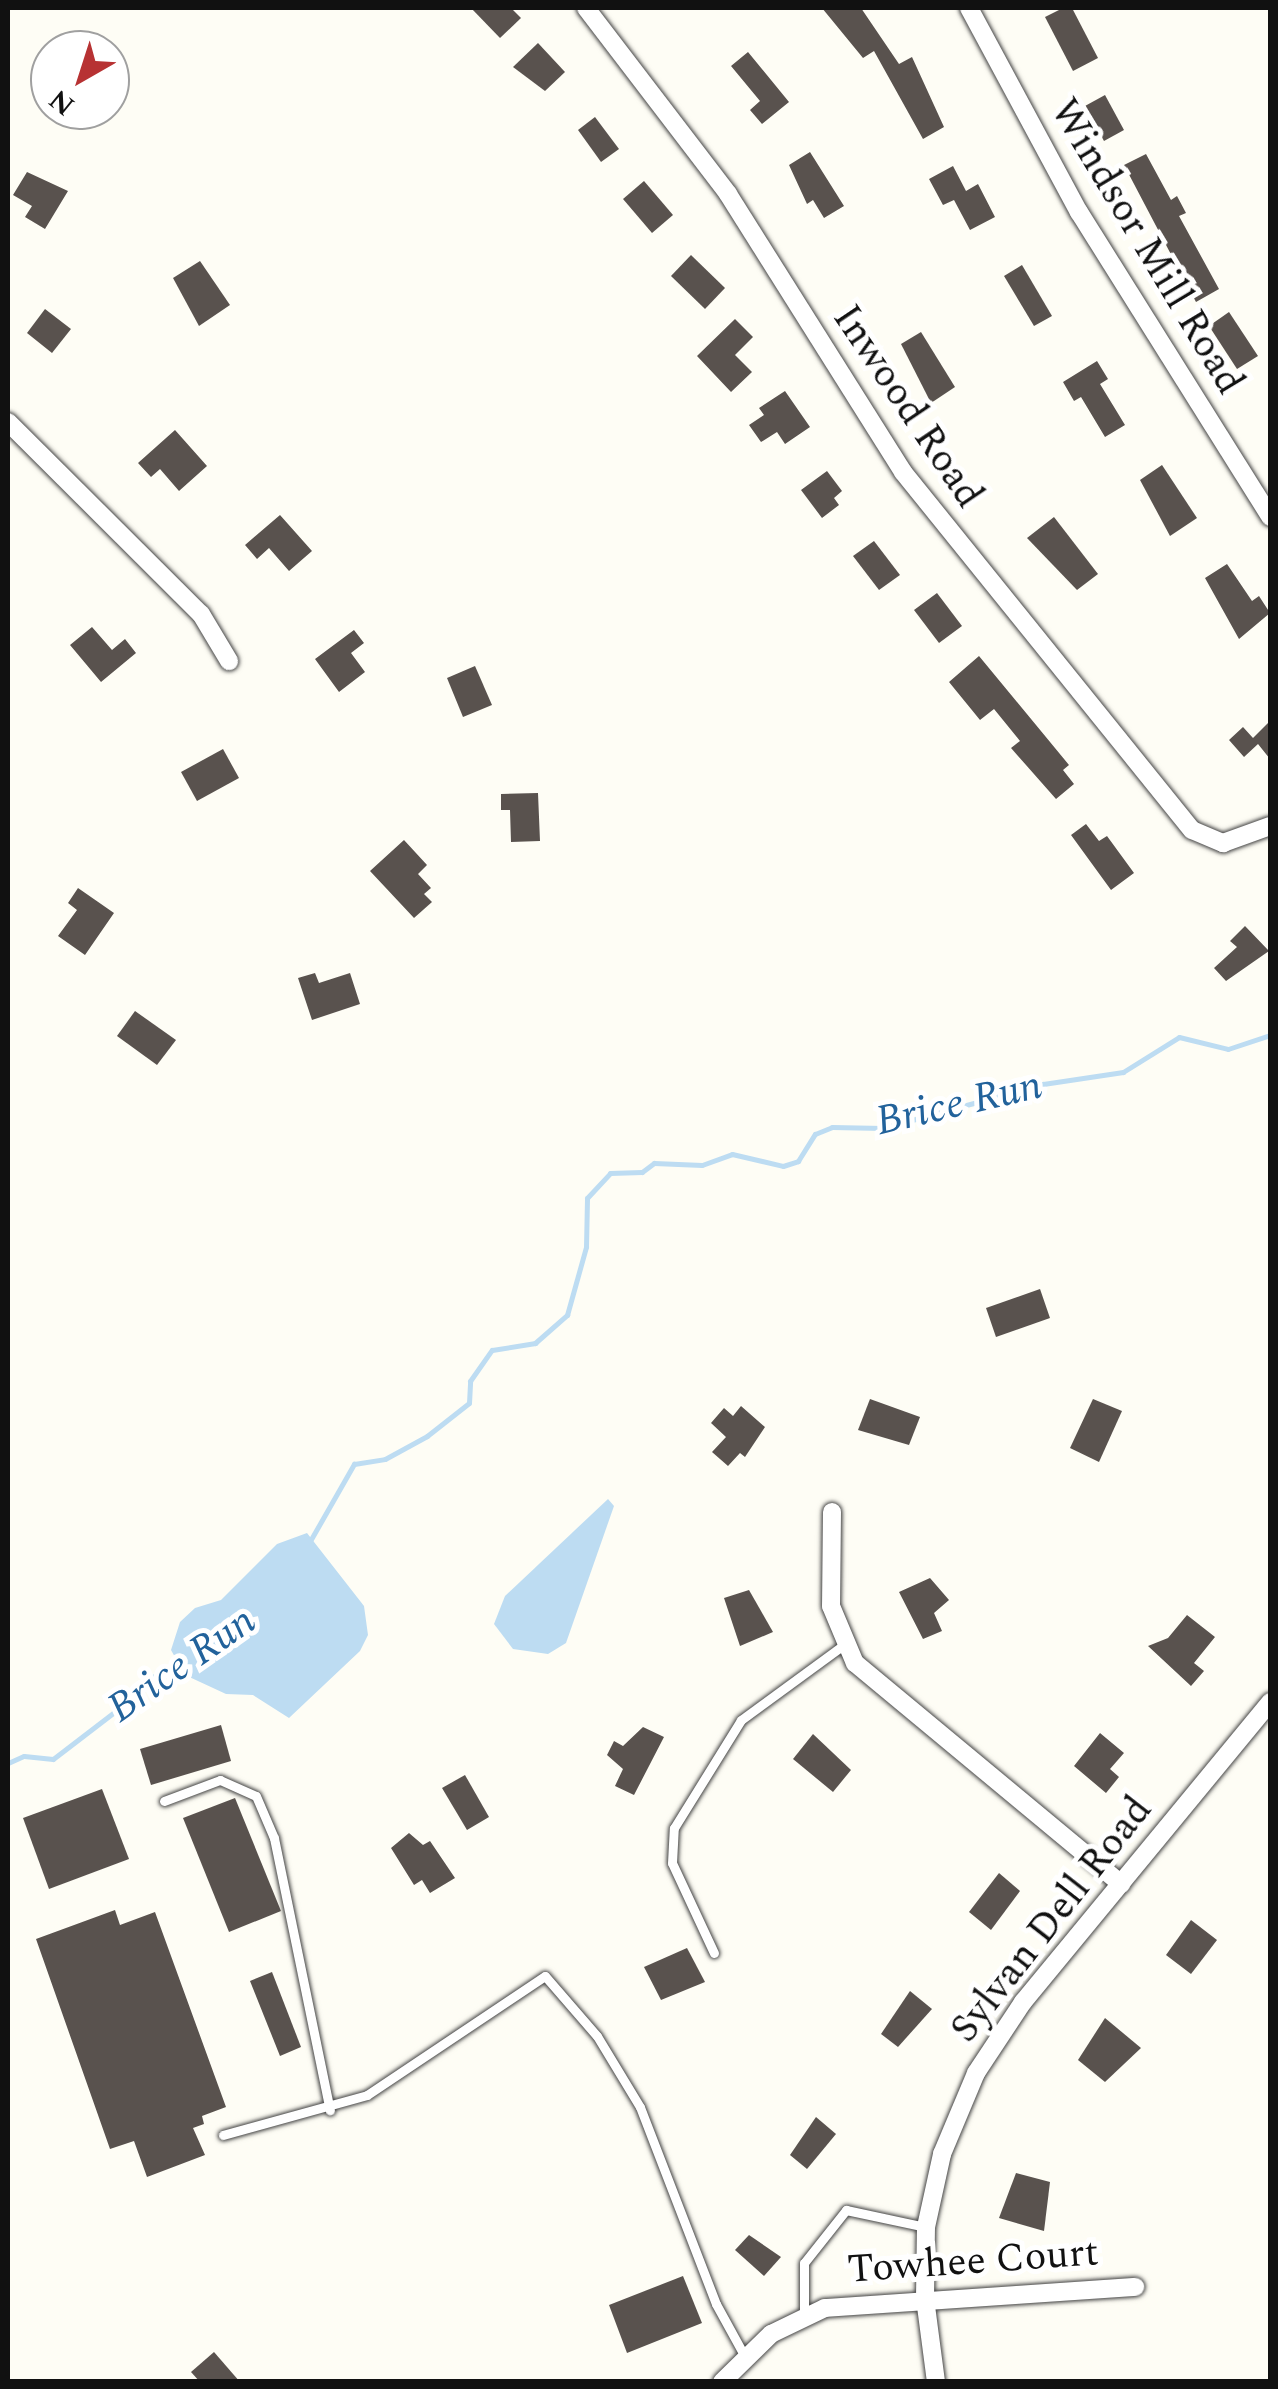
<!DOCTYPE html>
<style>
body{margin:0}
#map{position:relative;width:1278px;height:2389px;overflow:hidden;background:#fefdf5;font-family:Spectral,serif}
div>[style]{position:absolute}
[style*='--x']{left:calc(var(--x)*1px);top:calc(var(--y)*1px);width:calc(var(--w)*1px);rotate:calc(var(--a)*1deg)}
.water>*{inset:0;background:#bddcf2}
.stream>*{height:5px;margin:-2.5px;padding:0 2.5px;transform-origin:2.5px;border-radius:2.5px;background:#bddcf2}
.building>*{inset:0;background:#59524e}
.roads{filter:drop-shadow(0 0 2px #444) drop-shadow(0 0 2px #444)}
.service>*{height:9px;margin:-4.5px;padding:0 4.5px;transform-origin:4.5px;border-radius:4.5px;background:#fff}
.minor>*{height:18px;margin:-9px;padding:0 9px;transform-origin:9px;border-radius:9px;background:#fff}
span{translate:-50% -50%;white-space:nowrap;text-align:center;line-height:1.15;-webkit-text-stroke:10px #fff;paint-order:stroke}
.street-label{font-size:40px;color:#111}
.water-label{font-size:42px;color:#22629b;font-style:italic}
.frame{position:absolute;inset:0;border:10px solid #111;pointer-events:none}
.north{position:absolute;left:30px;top:30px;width:100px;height:100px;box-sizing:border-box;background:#fff;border:2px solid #a0a0a0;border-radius:50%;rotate:219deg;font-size:28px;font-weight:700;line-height:40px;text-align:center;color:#111}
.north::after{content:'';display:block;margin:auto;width:35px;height:45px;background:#b73233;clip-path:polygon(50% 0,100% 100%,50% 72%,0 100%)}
</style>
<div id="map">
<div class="water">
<div style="clip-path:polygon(608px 1499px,614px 1506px,566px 1643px,548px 1654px,513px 1649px,494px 1624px,505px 1596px)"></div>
<div style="clip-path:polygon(307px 1533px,364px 1606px,368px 1635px,360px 1651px,289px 1718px,253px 1695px,226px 1694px,185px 1675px,171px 1650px,180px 1622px,195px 1608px,221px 1600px,277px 1544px)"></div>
</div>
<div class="stream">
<div style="--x:310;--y:1541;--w:89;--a:-60.3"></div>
<div style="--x:354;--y:1464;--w:31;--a:-9"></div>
<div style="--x:385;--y:1459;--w:48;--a:-28.7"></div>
<div style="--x:427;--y:1436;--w:53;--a:-38.2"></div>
<div style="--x:469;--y:1403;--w:22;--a:-87"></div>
<div style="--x:470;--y:1381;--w:38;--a:-55"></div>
<div style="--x:492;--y:1350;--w:44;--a:-9.2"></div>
<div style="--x:535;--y:1343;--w:43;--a:-41.2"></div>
<div style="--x:567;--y:1315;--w:71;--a:-74.4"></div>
<div style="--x:586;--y:1247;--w:49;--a:-88.8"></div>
<div style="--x:587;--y:1198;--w:34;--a:-47"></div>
<div style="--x:610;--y:1173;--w:32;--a:-2"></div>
<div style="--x:642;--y:1172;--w:15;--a:-37"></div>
<div style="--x:654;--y:1163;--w:48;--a:2.4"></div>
<div style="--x:702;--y:1165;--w:32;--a:-20"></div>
<div style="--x:732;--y:1154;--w:52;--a:13.2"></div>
<div style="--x:783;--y:1166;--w:16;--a:-18"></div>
<div style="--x:798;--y:1161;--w:32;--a:-58"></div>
<div style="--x:815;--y:1134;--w:18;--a:-22"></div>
<div style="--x:832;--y:1127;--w:51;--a:1.1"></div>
<div style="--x:883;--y:1128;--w:166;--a:-15.4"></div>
<div style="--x:1043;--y:1084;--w:81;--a:-8.5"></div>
<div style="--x:1123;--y:1072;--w:66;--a:-32"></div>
<div style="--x:1179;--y:1037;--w:50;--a:13.8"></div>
<div style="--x:1228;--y:1049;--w:44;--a:-18.4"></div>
<div style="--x:8;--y:1763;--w:17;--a:-24"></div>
<div style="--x:24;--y:1756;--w:29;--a:6"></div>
<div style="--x:53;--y:1759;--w:113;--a:-37.5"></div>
<div style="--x:143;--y:1690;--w:13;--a:-63"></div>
<div style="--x:149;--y:1678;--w:38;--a:-17"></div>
</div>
<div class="building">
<div style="clip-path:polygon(471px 8px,511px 8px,521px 18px,500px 38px)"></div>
<div style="clip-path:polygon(822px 8px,861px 8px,899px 64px,912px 57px,944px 127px,923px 139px,874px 51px,863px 58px)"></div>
<div style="clip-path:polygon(1063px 8px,1072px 8px,1098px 58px,1073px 71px,1045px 17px)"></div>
<div style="clip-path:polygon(538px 43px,565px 72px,545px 91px,513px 67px)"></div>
<div style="clip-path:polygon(748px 52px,789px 102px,762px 124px,750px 110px,760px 101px,731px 66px)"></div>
<div style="clip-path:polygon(1105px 95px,1124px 130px,1104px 141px,1085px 106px)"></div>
<div style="clip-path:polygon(595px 117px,619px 149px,601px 162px,578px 130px)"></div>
<div style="clip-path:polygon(810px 152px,844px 206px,824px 218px,813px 200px,807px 204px,789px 165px)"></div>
<div style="clip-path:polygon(1146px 154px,1171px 200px,1177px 196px,1186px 213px,1179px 216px,1219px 289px,1196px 302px,1124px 165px)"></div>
<div style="clip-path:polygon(953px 166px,966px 191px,978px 184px,995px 217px,970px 230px,954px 200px,943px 205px,929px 179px)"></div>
<div style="clip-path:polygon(27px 172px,68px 191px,45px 229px,25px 217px,32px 206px,13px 195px)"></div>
<div style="clip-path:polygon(644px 181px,673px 215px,652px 233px,623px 199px)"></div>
<div style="clip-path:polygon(691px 255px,725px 288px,705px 309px,671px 276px)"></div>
<div style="clip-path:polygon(200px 261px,230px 305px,199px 326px,173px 278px)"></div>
<div style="clip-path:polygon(1022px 265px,1052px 316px,1034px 326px,1004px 276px)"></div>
<div style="clip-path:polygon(45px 309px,71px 329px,52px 353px,27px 333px)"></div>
<div style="clip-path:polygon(1229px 312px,1258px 356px,1237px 369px,1209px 326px)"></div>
<div style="clip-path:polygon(735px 319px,753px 337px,735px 355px,752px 372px,731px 392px,697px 356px)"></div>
<div style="clip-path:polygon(921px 332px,955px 387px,931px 403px,901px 344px)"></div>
<div style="clip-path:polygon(1097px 361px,1108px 379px,1100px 384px,1125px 425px,1105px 437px,1081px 397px,1074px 401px,1063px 382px)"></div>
<div style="clip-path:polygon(785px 391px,810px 427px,785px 444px,777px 432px,761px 442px,749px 425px,764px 415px,759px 408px)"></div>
<div style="clip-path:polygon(175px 430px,207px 466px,179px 491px,160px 469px,151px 477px,138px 463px)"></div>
<div style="clip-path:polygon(1162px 465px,1197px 518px,1170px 536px,1140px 480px)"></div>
<div style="clip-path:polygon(827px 471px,842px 491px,834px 498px,839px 505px,822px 518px,801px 490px)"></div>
<div style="clip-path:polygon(280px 515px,312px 551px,289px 571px,269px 548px,257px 559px,245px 545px)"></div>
<div style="clip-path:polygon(1054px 517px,1098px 574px,1077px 590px,1027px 538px)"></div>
<div style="clip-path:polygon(874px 541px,900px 575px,879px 590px,853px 556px)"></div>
<div style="clip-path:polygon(1227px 564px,1252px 601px,1259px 596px,1270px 613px,1239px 639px,1205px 578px)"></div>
<div style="clip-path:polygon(937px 593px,962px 626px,939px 643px,914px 610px)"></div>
<div style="clip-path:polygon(92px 627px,112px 650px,125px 639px,136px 653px,101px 682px,70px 645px)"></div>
<div style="clip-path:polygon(354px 630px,364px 643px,351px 653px,365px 672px,339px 692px,315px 659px)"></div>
<div style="clip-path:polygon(979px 656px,1069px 765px,1063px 770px,1074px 784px,1056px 799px,1011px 748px,1020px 741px,994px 709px,980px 720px,949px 682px)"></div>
<div style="clip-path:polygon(475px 666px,492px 705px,463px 717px,447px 678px)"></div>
<div style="clip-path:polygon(1270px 721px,1270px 759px,1258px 744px,1244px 757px,1229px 740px,1243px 727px,1253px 738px)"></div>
<div style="clip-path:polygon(223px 749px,239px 778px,197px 801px,181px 772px)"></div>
<div style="clip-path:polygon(538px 793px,540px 841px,511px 842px,510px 810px,501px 810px,501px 794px)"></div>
<div style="clip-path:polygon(1086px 824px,1099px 841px,1107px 836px,1134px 873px,1111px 890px,1071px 835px)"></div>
<div style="clip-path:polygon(404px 840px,427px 865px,418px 874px,431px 888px,424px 894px,432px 902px,414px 918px,370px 871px)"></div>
<div style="clip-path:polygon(78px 888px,114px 913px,85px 955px,58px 936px,77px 910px,68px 903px)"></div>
<div style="clip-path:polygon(1245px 926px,1269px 951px,1226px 981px,1214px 968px,1237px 947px,1230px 941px)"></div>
<div style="clip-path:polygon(315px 973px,319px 983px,350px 973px,360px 1004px,312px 1020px,298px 978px)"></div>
<div style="clip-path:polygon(135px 1011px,176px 1040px,157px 1065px,117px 1036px)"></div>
<div style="clip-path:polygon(1040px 1289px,1050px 1318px,996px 1337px,986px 1308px)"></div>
<div style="clip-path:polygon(870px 1399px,920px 1417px,909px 1445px,858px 1430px)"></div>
<div style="clip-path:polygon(1093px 1399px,1122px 1411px,1099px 1462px,1070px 1448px)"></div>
<div style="clip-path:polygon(741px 1406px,765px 1427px,745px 1457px,740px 1453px,728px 1466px,712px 1452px,726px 1437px,711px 1423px,724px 1408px,733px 1416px)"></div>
<div style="clip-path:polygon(930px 1578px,949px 1600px,934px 1613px,942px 1631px,923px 1639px,899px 1592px)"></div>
<div style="clip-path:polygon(749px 1590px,773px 1632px,740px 1646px,724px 1598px)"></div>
<div style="clip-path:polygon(1187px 1615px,1215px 1637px,1194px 1663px,1204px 1671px,1191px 1686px,1148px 1646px,1168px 1638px)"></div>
<div style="clip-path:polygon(221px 1725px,231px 1761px,151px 1785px,140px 1749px)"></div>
<div style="clip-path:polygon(643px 1727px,664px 1737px,634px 1795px,615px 1786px,623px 1769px,607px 1755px,614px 1741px,623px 1746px)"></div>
<div style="clip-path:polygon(1100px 1733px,1124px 1753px,1110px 1769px,1119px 1777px,1106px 1793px,1074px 1766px)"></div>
<div style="clip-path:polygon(813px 1734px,851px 1770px,833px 1792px,793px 1759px)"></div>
<div style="clip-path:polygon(465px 1775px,489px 1817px,467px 1830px,442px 1788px)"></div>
<div style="clip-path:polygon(102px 1789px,129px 1859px,49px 1889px,23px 1818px)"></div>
<div style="clip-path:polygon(235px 1798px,281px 1911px,229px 1932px,183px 1818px)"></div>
<div style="clip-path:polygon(409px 1833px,423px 1845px,430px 1841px,455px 1878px,430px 1893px,422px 1880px,414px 1885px,391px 1848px)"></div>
<div style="clip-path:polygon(999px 1873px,1020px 1891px,991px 1930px,969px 1912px)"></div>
<div style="clip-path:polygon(115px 1910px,120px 1925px,155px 1912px,226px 2107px,202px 2116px,204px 2124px,193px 2128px,205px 2155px,147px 2177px,134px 2141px,110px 2149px,36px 1939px)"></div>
<div style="clip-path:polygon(1191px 1920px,1217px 1940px,1191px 1974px,1166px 1955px)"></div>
<div style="clip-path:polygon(687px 1948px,705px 1982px,661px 2000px,644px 1967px)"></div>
<div style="clip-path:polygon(272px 1972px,301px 2047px,280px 2056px,250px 1981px)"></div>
<div style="clip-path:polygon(910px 1991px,932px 2009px,898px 2047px,881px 2034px)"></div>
<div style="clip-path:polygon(1105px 2018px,1141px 2048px,1105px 2082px,1078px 2060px)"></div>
<div style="clip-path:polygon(816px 2117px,836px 2134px,807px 2169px,790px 2155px)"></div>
<div style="clip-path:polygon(1016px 2173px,1050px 2182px,1044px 2231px,999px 2218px)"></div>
<div style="clip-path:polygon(749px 2235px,781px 2257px,764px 2276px,735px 2250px)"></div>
<div style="clip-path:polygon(683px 2276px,702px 2323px,627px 2353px,609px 2305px)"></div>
<div style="clip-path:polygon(214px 2352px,240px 2382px,200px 2382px,191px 2372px)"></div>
</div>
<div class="roads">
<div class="service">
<div style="--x:164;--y:1801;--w:60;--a:-20.6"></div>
<div style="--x:220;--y:1780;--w:39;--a:24"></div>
<div style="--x:256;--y:1796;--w:46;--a:66.8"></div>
<div style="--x:274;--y:1838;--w:278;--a:78.4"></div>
<div style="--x:714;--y:1953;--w:99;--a:-115"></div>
<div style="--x:672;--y:1863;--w:35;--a:-87"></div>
<div style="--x:674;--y:1828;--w:127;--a:-58.2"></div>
<div style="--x:741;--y:1720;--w:129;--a:-36.2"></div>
<div style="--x:223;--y:2135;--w:149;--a:-15.5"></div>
<div style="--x:367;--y:2095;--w:214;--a:-33.8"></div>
<div style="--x:545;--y:1976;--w:79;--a:49.1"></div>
<div style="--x:597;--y:2036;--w:83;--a:58.8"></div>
<div style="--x:640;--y:2107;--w:211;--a:68.9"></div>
<div style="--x:716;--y:2304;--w:58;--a:61.2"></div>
<div style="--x:804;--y:2315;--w:52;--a:-90"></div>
<div style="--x:804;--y:2263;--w:68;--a:-51.6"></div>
<div style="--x:846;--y:2210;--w:82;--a:12"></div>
</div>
<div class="minor">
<div style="--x:586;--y:8;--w:234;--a:52.6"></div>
<div style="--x:728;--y:194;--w:328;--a:57.8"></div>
<div style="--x:903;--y:472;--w:460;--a:51.1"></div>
<div style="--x:1192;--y:830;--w:34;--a:23"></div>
<div style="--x:1223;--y:843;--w:50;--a:-19.9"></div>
<div style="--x:969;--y:8;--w:232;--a:61.7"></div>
<div style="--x:1079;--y:212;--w:360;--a:57.9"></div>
<div style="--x:8;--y:422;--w:272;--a:44.9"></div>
<div style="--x:201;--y:614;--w:55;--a:59.2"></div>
<div style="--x:832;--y:1512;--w:94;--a:90.6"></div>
<div style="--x:831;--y:1606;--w:62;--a:67.2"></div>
<div style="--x:855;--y:1663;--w:346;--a:39.7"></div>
<div style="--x:722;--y:2382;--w:69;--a:-44.4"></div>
<div style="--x:771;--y:2334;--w:60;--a:-25.7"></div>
<div style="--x:825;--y:2308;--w:311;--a:-3.9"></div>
<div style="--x:936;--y:2382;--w:85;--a:-97.5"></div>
<div style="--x:925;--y:2298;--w:71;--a:-89.2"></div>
<div style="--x:926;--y:2227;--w:75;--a:-77.6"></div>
<div style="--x:942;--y:2154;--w:88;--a:-67.2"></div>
<div style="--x:976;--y:2073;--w:85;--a:-56.5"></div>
<div style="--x:1023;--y:2002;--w:389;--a:-50.5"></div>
</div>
</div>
<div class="street-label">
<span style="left:1146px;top:247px;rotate:59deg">Windsor Mill Road</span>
<span style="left:907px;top:407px;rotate:56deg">Inwood Road</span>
<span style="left:1052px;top:1920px;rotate:-52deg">Sylvan Dell Road</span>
<span style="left:973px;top:2262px;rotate:-4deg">Towhee Court</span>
</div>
<div class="water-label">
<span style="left:959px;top:1104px;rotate:-13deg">Brice Run</span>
<span style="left:182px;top:1665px;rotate:-35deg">Brice Run</span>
</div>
<div class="frame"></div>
<div class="north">N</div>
</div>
